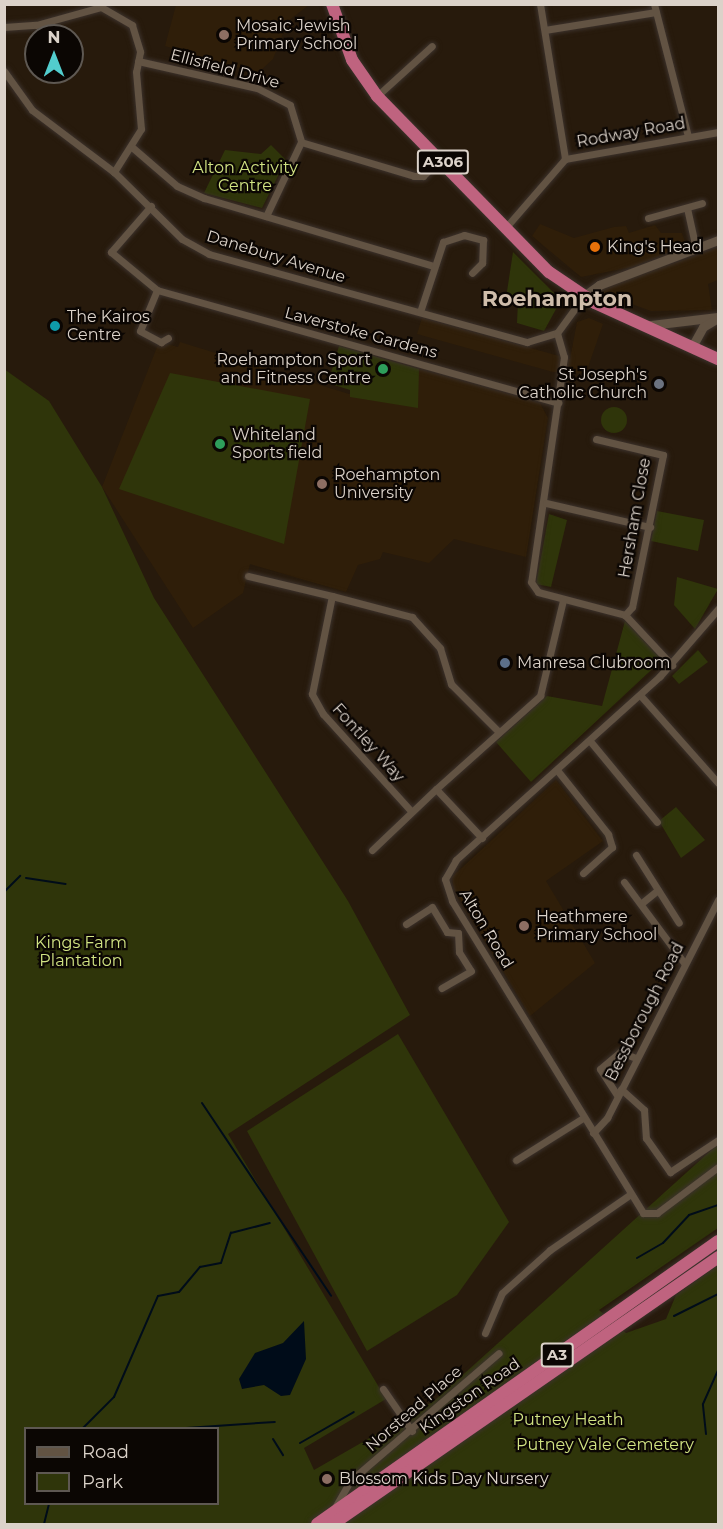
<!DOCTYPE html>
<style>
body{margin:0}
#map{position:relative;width:723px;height:1529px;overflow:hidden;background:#271a0c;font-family:Montserrat,sans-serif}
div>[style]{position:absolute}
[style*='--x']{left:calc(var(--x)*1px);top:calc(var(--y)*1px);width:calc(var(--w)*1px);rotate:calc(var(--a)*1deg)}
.built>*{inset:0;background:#2f1e09}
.green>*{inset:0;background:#2f350a}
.round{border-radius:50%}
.water>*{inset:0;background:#000c19}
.stream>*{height:2px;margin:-1px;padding:0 1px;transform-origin:1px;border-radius:1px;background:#000c19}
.roads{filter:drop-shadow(0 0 2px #3c322c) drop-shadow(0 0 2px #3c322c)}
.street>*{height:7px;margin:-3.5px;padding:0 3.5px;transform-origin:3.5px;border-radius:3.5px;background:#625343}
.secondary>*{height:9px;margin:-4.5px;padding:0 4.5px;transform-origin:4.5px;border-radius:4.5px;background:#625343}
.highway>*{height:12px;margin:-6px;padding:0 6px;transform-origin:6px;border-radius:6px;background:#bf637f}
.dots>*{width:16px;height:16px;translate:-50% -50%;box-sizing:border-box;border:3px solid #0b0603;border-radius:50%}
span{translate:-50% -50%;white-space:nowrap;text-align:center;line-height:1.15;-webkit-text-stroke:4.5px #0b0603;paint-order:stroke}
.shield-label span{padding:2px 4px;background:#0b0603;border:2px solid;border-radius:4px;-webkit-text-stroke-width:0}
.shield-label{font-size:15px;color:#dbd2c9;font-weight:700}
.poi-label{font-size:16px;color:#dbd2c9}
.left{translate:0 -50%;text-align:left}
.right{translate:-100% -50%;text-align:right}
.street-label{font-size:16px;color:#dbd2c9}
.park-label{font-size:16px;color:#d2e483}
.district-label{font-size:22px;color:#cfbdab;font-weight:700}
.frame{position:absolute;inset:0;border:6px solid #dbd2c9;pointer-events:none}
.legend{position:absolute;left:24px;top:1427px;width:195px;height:78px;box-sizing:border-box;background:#0b0603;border:2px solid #5e5852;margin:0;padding:8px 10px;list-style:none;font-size:18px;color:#dbd2c9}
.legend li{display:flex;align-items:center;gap:12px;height:30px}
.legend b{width:30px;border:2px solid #5e5852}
.north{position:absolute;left:24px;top:24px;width:60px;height:60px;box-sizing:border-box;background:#0b0603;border:2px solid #5e5852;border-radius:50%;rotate:0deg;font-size:16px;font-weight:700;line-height:24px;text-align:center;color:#dbd2c9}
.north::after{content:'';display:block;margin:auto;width:21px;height:27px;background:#52cdce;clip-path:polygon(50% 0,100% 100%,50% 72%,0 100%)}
</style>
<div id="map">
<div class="built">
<div style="clip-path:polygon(176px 5px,176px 4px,309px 5px,288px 21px,273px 59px,258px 73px,165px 46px)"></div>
<div style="clip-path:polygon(540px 224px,574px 238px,614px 227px,626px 226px,629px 233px,655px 225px,661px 233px,682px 233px,686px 245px,632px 267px,581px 277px,532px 236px)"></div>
<div style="clip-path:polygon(718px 248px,718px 280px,708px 284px,712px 310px,651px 311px,602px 293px,602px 288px)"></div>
<div style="clip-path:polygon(422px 318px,570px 359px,577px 322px,589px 318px,603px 324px,586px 373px,553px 372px,417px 334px)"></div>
<div style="clip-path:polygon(159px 342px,178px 347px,180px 342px,349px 394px,414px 397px,419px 369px,540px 403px,548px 418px,526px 557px,454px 539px,429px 563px,383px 552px,380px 559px,358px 565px,346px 592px,250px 564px,243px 593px,193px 628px,102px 487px)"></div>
<div style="clip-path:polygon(556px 780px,603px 841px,546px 881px,595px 963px,530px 1016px,454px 889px,452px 877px)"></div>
</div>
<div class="green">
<div style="clip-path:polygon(271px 145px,286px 160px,262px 208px,204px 193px,225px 150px,261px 154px)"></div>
<div style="clip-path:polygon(513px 252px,561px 300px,544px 331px,517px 323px,518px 301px,506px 298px)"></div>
<div style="clip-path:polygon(339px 346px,419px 369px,418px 408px,350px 397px,350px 390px,328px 383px)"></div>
<div style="clip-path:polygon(evenodd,4px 369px,49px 401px,102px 487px,154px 598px,348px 901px,410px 1015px,228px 1134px,386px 1399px,304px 1448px,314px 1470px,434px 1401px,718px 1144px,718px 1228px,599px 1310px,626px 1333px,666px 1319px,676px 1295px,718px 1265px,718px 1524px,5px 1524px,4px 369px,26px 1428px,218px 1428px,218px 1504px,26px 1504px,26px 1428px)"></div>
<div style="clip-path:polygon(170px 373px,310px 399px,284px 544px,119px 489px)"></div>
<div class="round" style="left:601px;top:407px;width:26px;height:26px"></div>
<div style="clip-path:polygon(657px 511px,704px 520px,698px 551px,651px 541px)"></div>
<div style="clip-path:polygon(549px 514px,567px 520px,551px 587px,536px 584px)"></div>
<div style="clip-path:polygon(677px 577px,718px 589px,695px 629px,674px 605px)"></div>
<div style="clip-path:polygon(625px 621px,662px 660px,531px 782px,496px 742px,547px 696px,602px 706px)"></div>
<div style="clip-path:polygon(698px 650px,708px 662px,679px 684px,672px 676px)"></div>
<div style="clip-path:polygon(676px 807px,705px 840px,681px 858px,659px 821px)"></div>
<div style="clip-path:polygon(398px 1034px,509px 1222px,457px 1295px,367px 1351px,247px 1131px)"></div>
</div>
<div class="water">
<div style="clip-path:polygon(304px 1321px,306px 1359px,290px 1395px,281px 1396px,264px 1385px,242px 1389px,239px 1379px,255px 1353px,283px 1343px)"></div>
</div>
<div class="stream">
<div style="--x:26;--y:878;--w:40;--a:8.5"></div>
<div style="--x:4;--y:892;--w:23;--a:-45"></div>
<div style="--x:202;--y:1103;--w:232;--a:56.2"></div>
<div style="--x:637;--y:1258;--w:30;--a:-30"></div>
<div style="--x:663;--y:1243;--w:38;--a:-47"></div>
<div style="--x:689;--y:1215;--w:31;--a:-19"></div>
<div style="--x:674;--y:1316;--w:49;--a:-26.6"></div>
<div style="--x:83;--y:1428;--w:44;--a:-45"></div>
<div style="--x:114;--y:1397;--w:110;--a:-66.5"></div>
<div style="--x:158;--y:1296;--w:21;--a:-11"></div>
<div style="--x:179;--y:1292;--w:33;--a:-50"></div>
<div style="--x:200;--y:1267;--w:21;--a:-11"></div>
<div style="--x:221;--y:1263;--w:32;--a:-72"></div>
<div style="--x:231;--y:1233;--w:40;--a:-14.4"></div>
<div style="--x:84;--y:1428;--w:21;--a:0"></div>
<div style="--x:186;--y:1428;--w:89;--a:-3.9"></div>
<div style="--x:706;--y:1434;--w:30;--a:-96"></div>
<div style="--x:703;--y:1404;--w:37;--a:-66"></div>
<div style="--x:273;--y:1439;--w:19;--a:58"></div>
<div style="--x:300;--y:1443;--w:62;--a:-29.9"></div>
<div style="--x:44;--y:1524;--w:21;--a:-76"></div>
</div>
<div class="roads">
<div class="street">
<div style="--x:540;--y:4;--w:157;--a:80.8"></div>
<div style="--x:654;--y:4;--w:136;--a:75.6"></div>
<div style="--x:4;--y:27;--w:32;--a:-4"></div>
<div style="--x:36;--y:25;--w:67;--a:-15.5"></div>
<div style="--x:101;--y:7;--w:36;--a:30"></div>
<div style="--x:132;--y:25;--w:28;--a:73"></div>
<div style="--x:140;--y:52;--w:20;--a:101"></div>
<div style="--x:136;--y:72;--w:57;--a:85"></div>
<div style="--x:141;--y:129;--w:51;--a:122.1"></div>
<div style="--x:545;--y:30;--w:112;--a:-9.2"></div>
<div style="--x:138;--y:61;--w:122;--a:12.8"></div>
<div style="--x:257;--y:88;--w:37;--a:27"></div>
<div style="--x:290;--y:105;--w:39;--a:73"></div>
<div style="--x:301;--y:142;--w:82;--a:115.3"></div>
<div style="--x:4;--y:71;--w:48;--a:54.3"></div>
<div style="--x:32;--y:110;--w:103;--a:37.1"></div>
<div style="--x:114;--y:172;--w:95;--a:44.6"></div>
<div style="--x:182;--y:239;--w:31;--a:29"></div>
<div style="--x:209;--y:254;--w:330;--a:15.5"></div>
<div style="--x:527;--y:342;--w:31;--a:-17"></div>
<div style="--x:557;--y:333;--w:46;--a:-53.9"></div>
<div style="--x:377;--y:96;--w:74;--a:-42.3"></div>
<div style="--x:301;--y:142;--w:118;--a:16.7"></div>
<div style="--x:414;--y:176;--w:9;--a:0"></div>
<div style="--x:423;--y:176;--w:24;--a:-45"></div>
<div style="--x:133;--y:148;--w:58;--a:40.8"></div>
<div style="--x:177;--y:186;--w:30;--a:24"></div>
<div style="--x:204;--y:198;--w:239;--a:16.5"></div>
<div style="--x:151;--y:206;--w:61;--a:131"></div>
<div style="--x:111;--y:252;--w:60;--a:39.6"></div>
<div style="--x:157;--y:290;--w:417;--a:15.7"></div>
<div style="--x:687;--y:208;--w:42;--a:77.6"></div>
<div style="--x:648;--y:218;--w:56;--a:-15.5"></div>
<div style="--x:507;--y:226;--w:89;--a:-49.1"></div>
<div style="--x:565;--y:159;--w:155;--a:-10"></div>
<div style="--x:157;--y:290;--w:44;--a:112.5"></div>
<div style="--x:140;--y:331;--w:24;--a:28"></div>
<div style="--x:161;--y:342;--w:8;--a:-30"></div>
<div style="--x:420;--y:312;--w:74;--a:-71.8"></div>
<div style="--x:443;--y:242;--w:22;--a:-18"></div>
<div style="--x:464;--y:235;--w:20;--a:15"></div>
<div style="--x:483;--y:240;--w:23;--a:92"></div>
<div style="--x:482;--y:263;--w:14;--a:135"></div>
<div style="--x:557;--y:333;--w:25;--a:74"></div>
<div style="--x:564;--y:357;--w:227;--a:98.3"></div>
<div style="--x:531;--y:582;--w:12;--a:55"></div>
<div style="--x:538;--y:592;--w:90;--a:14.8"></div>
<div style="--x:625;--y:615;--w:69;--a:46.8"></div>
<div style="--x:596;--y:439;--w:69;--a:13.4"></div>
<div style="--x:663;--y:455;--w:155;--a:101.5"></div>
<div style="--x:632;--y:607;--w:11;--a:131"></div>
<div style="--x:546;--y:503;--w:107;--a:13"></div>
<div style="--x:248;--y:576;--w:86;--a:13.4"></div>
<div style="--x:718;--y:609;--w:89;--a:130.9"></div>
<div style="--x:660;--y:676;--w:275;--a:138"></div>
<div style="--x:456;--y:860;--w:22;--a:120"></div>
<div style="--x:445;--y:879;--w:23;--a:72"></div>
<div style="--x:452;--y:901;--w:366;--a:58.5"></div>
<div style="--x:643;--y:1213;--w:14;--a:0"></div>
<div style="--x:657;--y:1213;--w:76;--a:-37"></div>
<div style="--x:640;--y:695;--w:118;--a:48.4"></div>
<div style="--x:590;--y:741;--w:105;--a:50.4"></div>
<div style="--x:557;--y:770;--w:82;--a:51.4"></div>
<div style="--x:608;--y:834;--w:14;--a:73"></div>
<div style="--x:612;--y:847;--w:39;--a:138"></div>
<div style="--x:411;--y:811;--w:131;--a:-132.2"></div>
<div style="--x:323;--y:714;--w:23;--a:-119"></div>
<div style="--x:312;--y:694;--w:100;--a:-78.5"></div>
<div style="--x:332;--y:596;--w:83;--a:14.7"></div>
<div style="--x:412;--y:617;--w:42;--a:47.9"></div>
<div style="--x:440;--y:648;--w:38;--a:73"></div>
<div style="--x:451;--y:684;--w:66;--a:45"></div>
<div style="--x:482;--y:838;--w:67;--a:-133.2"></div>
<div style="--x:436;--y:789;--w:140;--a:-41.8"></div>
<div style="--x:540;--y:696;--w:99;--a:-76.5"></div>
<div style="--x:372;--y:850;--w:88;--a:-43.6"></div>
<div style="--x:636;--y:855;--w:80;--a:57.7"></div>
<div style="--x:624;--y:882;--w:102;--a:53.4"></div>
<div style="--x:643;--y:902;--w:19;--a:-39"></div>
<div style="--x:406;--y:924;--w:31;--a:-33"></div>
<div style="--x:432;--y:907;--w:29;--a:59"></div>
<div style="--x:447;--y:932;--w:11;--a:5"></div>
<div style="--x:458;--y:933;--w:19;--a:87"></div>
<div style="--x:459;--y:952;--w:22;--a:58"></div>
<div style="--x:471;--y:971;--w:34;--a:150"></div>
<div style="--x:621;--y:1089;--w:31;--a:42"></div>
<div style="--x:644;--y:1110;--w:28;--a:86"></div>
<div style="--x:646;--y:1138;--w:42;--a:54.8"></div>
<div style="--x:670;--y:1172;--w:58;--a:-33.7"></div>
<div style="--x:617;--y:1095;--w:31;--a:-123"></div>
<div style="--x:600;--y:1069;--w:26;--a:-40"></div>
<div style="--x:620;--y:1052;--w:17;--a:21"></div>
<div style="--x:593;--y:1133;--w:21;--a:-47"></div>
<div style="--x:607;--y:1118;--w:245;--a:-63"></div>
<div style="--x:516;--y:1160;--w:79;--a:-32.1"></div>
<div style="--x:485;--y:1333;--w:43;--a:-67"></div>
<div style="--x:502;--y:1293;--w:64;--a:-41.9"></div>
<div style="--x:550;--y:1250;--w:98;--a:-34.7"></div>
<div style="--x:383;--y:1389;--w:51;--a:55.4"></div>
<div style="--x:334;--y:1509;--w:32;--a:-60"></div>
<div style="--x:350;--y:1481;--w:196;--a:-40.7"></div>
</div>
<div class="secondary">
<div style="--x:584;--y:296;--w:19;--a:-36"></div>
<div style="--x:599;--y:285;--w:127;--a:-20.7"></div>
<div style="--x:651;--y:325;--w:67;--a:-6.8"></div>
<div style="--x:693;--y:345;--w:21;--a:-61"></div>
<div style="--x:703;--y:327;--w:17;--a:-31"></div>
</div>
<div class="highway">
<div style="--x:332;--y:4;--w:59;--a:70.3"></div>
<div style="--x:352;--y:60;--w:44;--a:55.2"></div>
<div style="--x:377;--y:96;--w:246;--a:45.7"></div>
<div style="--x:549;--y:272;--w:55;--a:34"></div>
<div style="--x:595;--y:303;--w:135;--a:24.5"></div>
<div style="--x:317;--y:1524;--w:491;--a:-35.2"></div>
<div style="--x:333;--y:1524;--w:469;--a:-34.7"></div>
</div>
</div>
<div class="dots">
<div style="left:224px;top:35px;background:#8d6e63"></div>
<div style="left:595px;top:247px;background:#e8710a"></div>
<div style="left:55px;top:326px;background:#0f9aa8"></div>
<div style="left:383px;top:369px;background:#2e9e5b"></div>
<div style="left:659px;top:384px;background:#6b7280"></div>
<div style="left:220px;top:444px;background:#2e9e5b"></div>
<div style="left:322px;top:484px;background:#8d6e63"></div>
<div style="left:505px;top:663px;background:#5c6f8a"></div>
<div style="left:524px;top:926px;background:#8d6e63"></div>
<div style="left:327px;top:1479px;background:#8d6e63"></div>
</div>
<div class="shield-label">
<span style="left:443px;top:162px">A306</span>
<span style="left:557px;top:1355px">A3</span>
</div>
<div class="poi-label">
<span class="left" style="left:236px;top:35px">Mosaic Jewish<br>Primary School</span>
<span class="left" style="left:607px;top:247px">King's Head</span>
<span class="left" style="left:67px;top:326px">The Kairos<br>Centre</span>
<span class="right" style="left:371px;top:369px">Roehampton Sport<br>and Fitness Centre</span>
<span class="right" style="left:647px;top:384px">St Joseph's<br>Catholic Church</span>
<span class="left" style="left:232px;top:444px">Whiteland<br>Sports field</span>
<span class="left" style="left:334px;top:484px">Roehampton<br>University</span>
<span class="left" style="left:517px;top:663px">Manresa Clubroom</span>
<span class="left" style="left:536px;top:926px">Heathmere<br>Primary School</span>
<span class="left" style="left:339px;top:1479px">Blossom Kids Day Nursery</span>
</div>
<div class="street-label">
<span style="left:225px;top:69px;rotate:15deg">Ellisfield Drive</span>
<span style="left:631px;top:133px;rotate:-10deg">Rodway Road</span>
<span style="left:276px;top:257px;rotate:17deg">Danebury Avenue</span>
<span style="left:361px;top:333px;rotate:15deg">Laverstoke Gardens</span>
<span style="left:635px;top:518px;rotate:-80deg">Hersham Close</span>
<span style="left:368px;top:743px;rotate:48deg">Fontley Way</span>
<span style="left:486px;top:929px;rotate:59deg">Alton Road</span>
<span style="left:645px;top:1012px;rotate:-63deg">Bessborough Road</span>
<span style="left:470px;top:1396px;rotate:-35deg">Kingston Road</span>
<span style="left:414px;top:1409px;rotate:-41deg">Norstead Place</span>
</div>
<div class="park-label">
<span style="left:245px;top:177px">Alton Activity<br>Centre</span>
<span style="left:81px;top:952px">Kings Farm<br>Plantation</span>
<span style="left:568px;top:1420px">Putney Heath</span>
<span style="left:605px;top:1445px">Putney Vale Cemetery</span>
</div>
<div class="district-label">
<span style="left:557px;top:299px">Roehampton</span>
</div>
<div class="frame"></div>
<ul class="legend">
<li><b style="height:8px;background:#625343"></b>Road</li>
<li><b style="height:16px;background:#2f350a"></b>Park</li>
</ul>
<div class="north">N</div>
</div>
